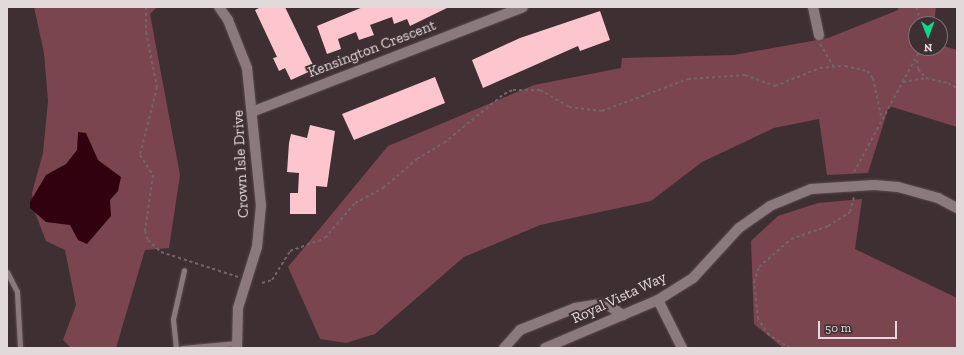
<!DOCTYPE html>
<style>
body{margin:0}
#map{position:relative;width:964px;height:355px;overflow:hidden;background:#3e2f32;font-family:"Zilla Slab",serif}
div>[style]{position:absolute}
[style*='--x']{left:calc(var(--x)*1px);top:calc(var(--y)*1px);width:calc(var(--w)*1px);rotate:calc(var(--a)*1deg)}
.green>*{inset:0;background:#7b454f}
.water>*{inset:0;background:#320110}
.building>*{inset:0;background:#fdc5ce}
.path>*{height:2px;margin-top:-1px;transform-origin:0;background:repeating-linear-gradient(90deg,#726568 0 3px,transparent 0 6px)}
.roads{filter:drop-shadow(0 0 1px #594d4f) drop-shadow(0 0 1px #594d4f)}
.lane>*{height:5px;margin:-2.5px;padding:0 2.5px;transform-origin:2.5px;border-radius:2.5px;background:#8b7a7d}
.street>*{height:10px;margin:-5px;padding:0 5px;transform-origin:5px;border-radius:5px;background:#8b7a7d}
span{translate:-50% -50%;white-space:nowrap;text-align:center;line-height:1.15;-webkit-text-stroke:4px #3e2f32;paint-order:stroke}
.street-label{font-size:15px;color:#e2d9da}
.frame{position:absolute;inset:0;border:8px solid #e2d9da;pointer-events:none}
.north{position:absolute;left:908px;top:16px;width:40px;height:40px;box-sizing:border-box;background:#3e2f32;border:1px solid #807375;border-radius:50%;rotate:179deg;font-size:11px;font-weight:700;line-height:16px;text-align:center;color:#e2d9da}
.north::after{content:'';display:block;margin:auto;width:14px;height:18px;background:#0cd98a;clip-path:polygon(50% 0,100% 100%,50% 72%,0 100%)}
.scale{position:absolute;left:818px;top:321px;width:79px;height:18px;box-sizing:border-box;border:2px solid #e2d9da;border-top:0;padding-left:5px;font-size:12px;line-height:14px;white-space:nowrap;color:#e2d9da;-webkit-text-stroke:3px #3e2f32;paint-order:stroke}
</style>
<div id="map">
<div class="green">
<div style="clip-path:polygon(34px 7px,157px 7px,150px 14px,180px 175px,169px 248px,145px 250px,116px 348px,71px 348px,63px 340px,76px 305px,65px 250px,46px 241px,34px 210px,32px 193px,43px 153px,48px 101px,44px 53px)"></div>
<div style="clip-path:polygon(898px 7px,936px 7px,934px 24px,916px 24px,916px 48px,940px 45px,957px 50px,957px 127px,889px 106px,868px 173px,827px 175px,819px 119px,774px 128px,702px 162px,651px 201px,540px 225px,464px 257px,375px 334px,346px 343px,320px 339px,288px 267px,388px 146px,534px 85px,621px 68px,622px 58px,734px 55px,828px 38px,898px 10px)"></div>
<div style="clip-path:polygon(862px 199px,855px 249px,957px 298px,957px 348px,783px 348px,754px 324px,751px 241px,778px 216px,818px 203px)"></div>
</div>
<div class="water">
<div style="clip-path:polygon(78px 132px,86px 133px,98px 160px,121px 177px,118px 191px,110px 200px,111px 216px,87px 244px,78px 240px,70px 225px,46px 222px,30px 208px,30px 202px,46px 175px,66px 164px,77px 150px)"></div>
</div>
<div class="building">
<div style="clip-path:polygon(261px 7px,285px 7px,315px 69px,291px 80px,285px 68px,279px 71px,273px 58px,277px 57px,255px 10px)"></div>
<div style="clip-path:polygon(363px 7px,447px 7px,447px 8px,410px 26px,407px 19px,394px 24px,392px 17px,370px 25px,374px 35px,359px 40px,356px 32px,338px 39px,341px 49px,327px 54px,317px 26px)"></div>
<div style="clip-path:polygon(600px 11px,610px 40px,580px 51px,578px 46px,483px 88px,472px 60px,520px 38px)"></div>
<div style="clip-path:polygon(435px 77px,445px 103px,354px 140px,342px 114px)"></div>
<div style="clip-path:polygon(310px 125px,335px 131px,327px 187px,316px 186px,316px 214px,290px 214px,290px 193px,298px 193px,299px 173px,287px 172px,289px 143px,291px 134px,307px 138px)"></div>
</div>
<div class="path">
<div style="--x:146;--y:7;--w:25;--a:90"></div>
<div style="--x:146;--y:32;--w:56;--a:78.7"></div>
<div style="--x:157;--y:87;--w:70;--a:104"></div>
<div style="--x:140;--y:155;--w:24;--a:57"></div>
<div style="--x:153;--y:175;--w:57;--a:98.1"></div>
<div style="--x:145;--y:231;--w:9;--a:72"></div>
<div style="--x:148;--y:240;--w:18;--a:43"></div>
<div style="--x:161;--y:252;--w:81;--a:18"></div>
<div style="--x:916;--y:7;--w:18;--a:71"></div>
<div style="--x:820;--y:44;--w:26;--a:59"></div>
<div style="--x:917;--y:60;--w:9;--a:84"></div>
<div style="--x:918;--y:69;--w:12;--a:48"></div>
<div style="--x:903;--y:82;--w:23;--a:-10"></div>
<div style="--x:926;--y:78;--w:23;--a:13"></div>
<div style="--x:948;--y:83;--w:10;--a:29"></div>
<div style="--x:854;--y:172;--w:141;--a:-61.6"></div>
<div style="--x:262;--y:283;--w:10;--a:-17"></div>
<div style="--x:272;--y:280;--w:34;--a:-58"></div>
<div style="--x:290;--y:251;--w:37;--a:-20"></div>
<div style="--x:325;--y:238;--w:46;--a:-49.4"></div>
<div style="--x:355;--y:203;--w:32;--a:-28"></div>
<div style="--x:383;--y:188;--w:45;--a:-40.5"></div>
<div style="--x:417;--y:159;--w:31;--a:-31"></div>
<div style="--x:444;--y:143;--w:77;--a:-39.2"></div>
<div style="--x:504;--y:94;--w:10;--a:-24"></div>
<div style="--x:513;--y:90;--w:27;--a:0"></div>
<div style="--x:540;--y:90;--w:34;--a:30"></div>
<div style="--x:569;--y:107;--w:33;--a:7"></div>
<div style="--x:602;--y:111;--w:92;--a:-20.4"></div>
<div style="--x:688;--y:79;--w:57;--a:-4"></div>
<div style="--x:745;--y:75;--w:32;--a:20"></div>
<div style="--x:775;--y:86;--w:48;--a:-21.8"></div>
<div style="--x:820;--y:68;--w:25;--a:-5"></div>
<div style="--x:845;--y:66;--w:23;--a:13"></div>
<div style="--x:867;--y:71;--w:9;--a:49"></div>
<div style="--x:873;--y:78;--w:40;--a:78"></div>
<div style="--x:790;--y:348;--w:25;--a:-148"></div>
<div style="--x:769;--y:335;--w:19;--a:-125"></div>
<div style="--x:758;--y:319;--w:37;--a:-96"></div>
<div style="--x:754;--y:282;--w:16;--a:-72"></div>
<div style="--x:759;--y:267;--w:43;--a:-41.2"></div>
<div style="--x:791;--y:239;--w:39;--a:-19"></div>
<div style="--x:828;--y:226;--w:26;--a:-32"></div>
<div style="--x:850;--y:212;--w:16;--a:-75"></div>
</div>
<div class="roads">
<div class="lane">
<div style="--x:7;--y:272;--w:22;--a:63"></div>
<div style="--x:17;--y:292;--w:56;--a:86.9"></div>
<div style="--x:176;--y:348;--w:29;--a:-96"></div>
<div style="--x:173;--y:319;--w:50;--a:-77.3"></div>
<div style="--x:182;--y:348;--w:55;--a:-5.2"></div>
</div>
<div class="street">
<div style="--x:219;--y:7;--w:16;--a:55"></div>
<div style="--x:228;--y:20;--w:52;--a:68.4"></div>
<div style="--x:247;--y:68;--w:138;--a:84.2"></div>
<div style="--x:261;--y:205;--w:42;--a:95.4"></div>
<div style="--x:257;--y:247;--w:64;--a:107.3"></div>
<div style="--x:238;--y:308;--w:40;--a:91.4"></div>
<div style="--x:813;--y:7;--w:29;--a:78"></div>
<div style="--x:254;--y:111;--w:288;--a:-21.1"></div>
<div style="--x:658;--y:300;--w:54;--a:63.4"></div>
<div style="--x:504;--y:348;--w:24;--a:-48"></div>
<div style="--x:520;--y:330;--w:59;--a:-21.8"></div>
<div style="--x:575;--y:308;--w:30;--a:-9"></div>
<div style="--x:605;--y:303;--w:22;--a:34"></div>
<div style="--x:545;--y:348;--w:123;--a:-23"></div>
<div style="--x:658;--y:300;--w:41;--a:-32.2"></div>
<div style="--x:693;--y:278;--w:68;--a:-47.4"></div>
<div style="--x:739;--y:228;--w:38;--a:-35"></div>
<div style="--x:770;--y:206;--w:44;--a:-22.5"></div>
<div style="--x:811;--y:189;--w:63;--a:-3.6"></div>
<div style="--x:874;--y:185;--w:24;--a:5"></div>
<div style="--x:898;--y:187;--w:41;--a:15.4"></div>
<div style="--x:938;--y:198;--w:21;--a:28"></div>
</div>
</div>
<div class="street-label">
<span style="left:372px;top:49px;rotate:-21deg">Kensington Crescent</span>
<span style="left:241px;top:164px;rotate:-93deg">Crown Isle Drive</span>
<span style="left:619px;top:298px;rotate:-25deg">Royal Vista Way</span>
</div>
<div class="frame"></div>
<div class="north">N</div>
<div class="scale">50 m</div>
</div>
